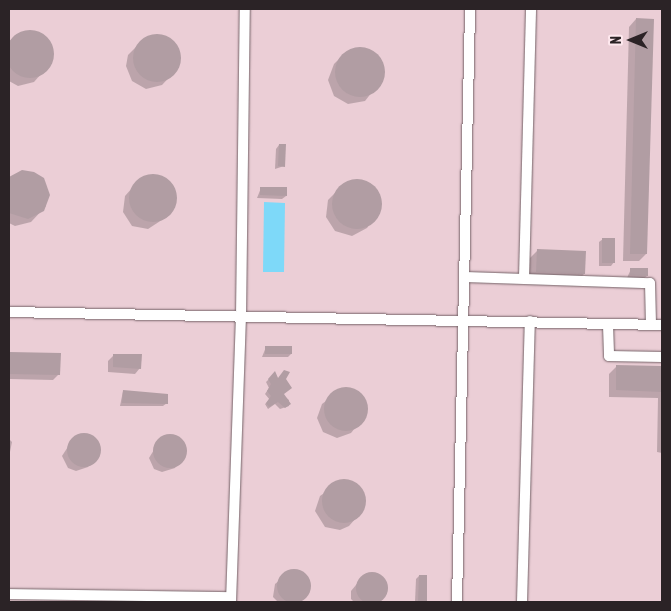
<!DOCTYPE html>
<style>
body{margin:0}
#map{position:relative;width:671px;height:611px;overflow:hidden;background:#f0dbe1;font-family:"Asap Condensed",sans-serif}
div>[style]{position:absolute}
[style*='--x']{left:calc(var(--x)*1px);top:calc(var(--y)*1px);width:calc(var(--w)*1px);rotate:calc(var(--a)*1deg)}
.built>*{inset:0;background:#ebced6}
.water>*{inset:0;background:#7ed9f9}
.shadow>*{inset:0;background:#0003}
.building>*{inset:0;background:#b19da3}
.round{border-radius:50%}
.roads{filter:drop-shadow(0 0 1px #756368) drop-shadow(0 0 1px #756368)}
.minor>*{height:10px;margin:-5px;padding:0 5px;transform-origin:5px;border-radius:5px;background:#fff}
span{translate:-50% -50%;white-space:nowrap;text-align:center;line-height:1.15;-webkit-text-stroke:4.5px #fee8ee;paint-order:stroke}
.frame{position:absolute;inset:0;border:10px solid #2b2326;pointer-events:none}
.north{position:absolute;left:606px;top:15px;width:50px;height:50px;-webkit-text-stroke:4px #fee8ee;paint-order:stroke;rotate:270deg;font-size:14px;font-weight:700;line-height:20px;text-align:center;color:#2b2326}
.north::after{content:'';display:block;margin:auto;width:18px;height:22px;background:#2b2326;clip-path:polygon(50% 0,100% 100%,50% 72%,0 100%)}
</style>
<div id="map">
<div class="built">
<div style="clip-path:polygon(9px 9px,662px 9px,662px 602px,9px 602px)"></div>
</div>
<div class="water">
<div style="clip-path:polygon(264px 202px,285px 203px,284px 272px,263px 272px)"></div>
</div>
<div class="shadow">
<div style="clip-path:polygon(636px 19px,646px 254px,639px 261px,623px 261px,629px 27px)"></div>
<div style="clip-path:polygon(31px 31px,46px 39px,52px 54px,49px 65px,34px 82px,18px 86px,9px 81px,9px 42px,15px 35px)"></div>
<div style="clip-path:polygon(160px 35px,174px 42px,180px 58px,178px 68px,162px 85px,146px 89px,132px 81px,126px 66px,128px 55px,144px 39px)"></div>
<div style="clip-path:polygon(363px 49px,378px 57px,383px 67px,383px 78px,365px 101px,348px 104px,334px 96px,328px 80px,334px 64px,342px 56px,352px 50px)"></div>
<div style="clip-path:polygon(279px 145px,284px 166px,275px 169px,276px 149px)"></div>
<div style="clip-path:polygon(150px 175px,166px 179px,174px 187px,176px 198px,171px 214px,148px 229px,132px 226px,123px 212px,125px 196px,140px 179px)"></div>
<div style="clip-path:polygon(12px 176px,46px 206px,31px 222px,15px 226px,9px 223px,9px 179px)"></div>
<div style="clip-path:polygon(355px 180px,371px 184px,381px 199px,380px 210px,367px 228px,352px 236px,335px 231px,326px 217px,328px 200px,344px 184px)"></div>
<div style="clip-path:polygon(261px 188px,286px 196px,282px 199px,257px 198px)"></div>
<div style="clip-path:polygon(603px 239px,614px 262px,611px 266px,599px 266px,599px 242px)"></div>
<div style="clip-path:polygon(537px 251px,584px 274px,577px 281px,529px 279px,530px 258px)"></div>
<div style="clip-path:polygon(631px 269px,647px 276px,643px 279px,627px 278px)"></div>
<div style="clip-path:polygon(266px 347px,291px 354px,288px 357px,262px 357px)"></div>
<div style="clip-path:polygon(9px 353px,60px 354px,59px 374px,53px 380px,9px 379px)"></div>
<div style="clip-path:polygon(114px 355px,140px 368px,135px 374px,108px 372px,108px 361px)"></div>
<div style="clip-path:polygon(617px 366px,662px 367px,662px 453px,657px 452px,658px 398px,609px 397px,609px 374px)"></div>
<div style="clip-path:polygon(285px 371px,283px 395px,289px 400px,289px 406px,280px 409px,275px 404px,268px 409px,265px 404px,270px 400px,265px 394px,269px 388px,266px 382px,275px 373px,278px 379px)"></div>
<div style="clip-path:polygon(343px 388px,361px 394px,367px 413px,351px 433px,337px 438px,323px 432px,317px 418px,322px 404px)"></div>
<div style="clip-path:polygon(123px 391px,167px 403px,163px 406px,120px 406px)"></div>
<div style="clip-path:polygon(86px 435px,96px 441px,99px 449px,88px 467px,76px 471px,68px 468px,62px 456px,73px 439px)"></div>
<div style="clip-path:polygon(172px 436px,183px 442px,186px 451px,175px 468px,162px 472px,154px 469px,149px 458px,160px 440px)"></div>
<div style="clip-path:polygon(9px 439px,12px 442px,9px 457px)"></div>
<div style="clip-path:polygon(341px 481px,355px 484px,364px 495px,363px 510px,349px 526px,340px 530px,325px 527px,315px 511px,320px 496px)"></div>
<div style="clip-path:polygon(291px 571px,304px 574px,309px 586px,307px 594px,298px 602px,278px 602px,273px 597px,275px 584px)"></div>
<div style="clip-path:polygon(365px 574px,378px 574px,386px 584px,385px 596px,379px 602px,354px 602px,351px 599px,351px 591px)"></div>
<div style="clip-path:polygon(419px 576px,426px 576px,426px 602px,415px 602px,416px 579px)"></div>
</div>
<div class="building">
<div style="clip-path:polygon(636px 18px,654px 19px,647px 254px,630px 254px)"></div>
<div class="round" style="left:6px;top:30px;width:48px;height:48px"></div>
<div class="round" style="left:133px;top:34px;width:48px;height:48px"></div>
<div class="round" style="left:335px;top:47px;width:50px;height:50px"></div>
<div style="clip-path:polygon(279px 144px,286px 144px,285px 167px,278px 166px)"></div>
<div style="clip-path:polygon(22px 170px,34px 172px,44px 178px,50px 195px,44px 211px,28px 219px,9px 213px,9px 177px)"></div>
<div class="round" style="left:129px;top:174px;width:48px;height:48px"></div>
<div class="round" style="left:332px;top:179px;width:50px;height:50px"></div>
<div style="clip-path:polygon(260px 187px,287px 187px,287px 196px,260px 195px)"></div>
<div style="clip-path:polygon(602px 238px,615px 238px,615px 263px,602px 263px)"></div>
<div style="clip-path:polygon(537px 249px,586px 251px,585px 274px,536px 272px)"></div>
<div style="clip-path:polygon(630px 268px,648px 268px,648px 276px,630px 275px)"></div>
<div style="clip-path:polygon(265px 346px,292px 346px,292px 354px,265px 354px)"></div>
<div style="clip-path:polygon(9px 352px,61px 353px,60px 375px,9px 374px)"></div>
<div style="clip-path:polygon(113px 354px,142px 354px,141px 369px,113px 367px)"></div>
<div style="clip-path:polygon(616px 365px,662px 366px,662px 392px,616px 390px)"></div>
<div style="clip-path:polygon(284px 370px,290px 372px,286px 379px,292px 388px,284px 394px,291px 404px,285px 408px,278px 402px,269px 407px,266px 403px,271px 396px,267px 391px,271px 384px,268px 379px,275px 371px,278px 378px)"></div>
<div class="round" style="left:324px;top:387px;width:44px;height:44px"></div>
<div style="clip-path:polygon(123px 390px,168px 394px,168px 404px,122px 403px)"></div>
<div class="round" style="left:67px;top:433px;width:34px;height:34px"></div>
<div class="round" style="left:153px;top:434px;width:34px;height:34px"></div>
<div class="round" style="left:322px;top:479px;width:44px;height:44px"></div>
<div class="round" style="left:277px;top:569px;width:34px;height:34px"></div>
<div class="round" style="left:356px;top:572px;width:32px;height:32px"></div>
<div style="clip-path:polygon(419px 575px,427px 575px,427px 602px,418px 602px)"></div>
</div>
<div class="roads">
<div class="minor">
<div style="--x:465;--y:277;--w:185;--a:1.9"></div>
<div style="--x:650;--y:283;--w:42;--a:88.6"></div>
<div style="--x:524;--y:278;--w:269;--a:-88.5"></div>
<div style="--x:9;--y:312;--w:653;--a:1.14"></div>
<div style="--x:608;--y:325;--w:31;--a:88"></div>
<div style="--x:609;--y:356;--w:53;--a:1.1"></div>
<div style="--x:9;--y:594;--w:222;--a:0.8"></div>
<div style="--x:231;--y:602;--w:285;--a:-88"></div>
<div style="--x:241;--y:317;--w:308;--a:-89.3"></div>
<div style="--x:457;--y:602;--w:593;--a:-88.74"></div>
<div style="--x:522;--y:602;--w:281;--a:-88.4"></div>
</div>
</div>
<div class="frame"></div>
<div class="north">N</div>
</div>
